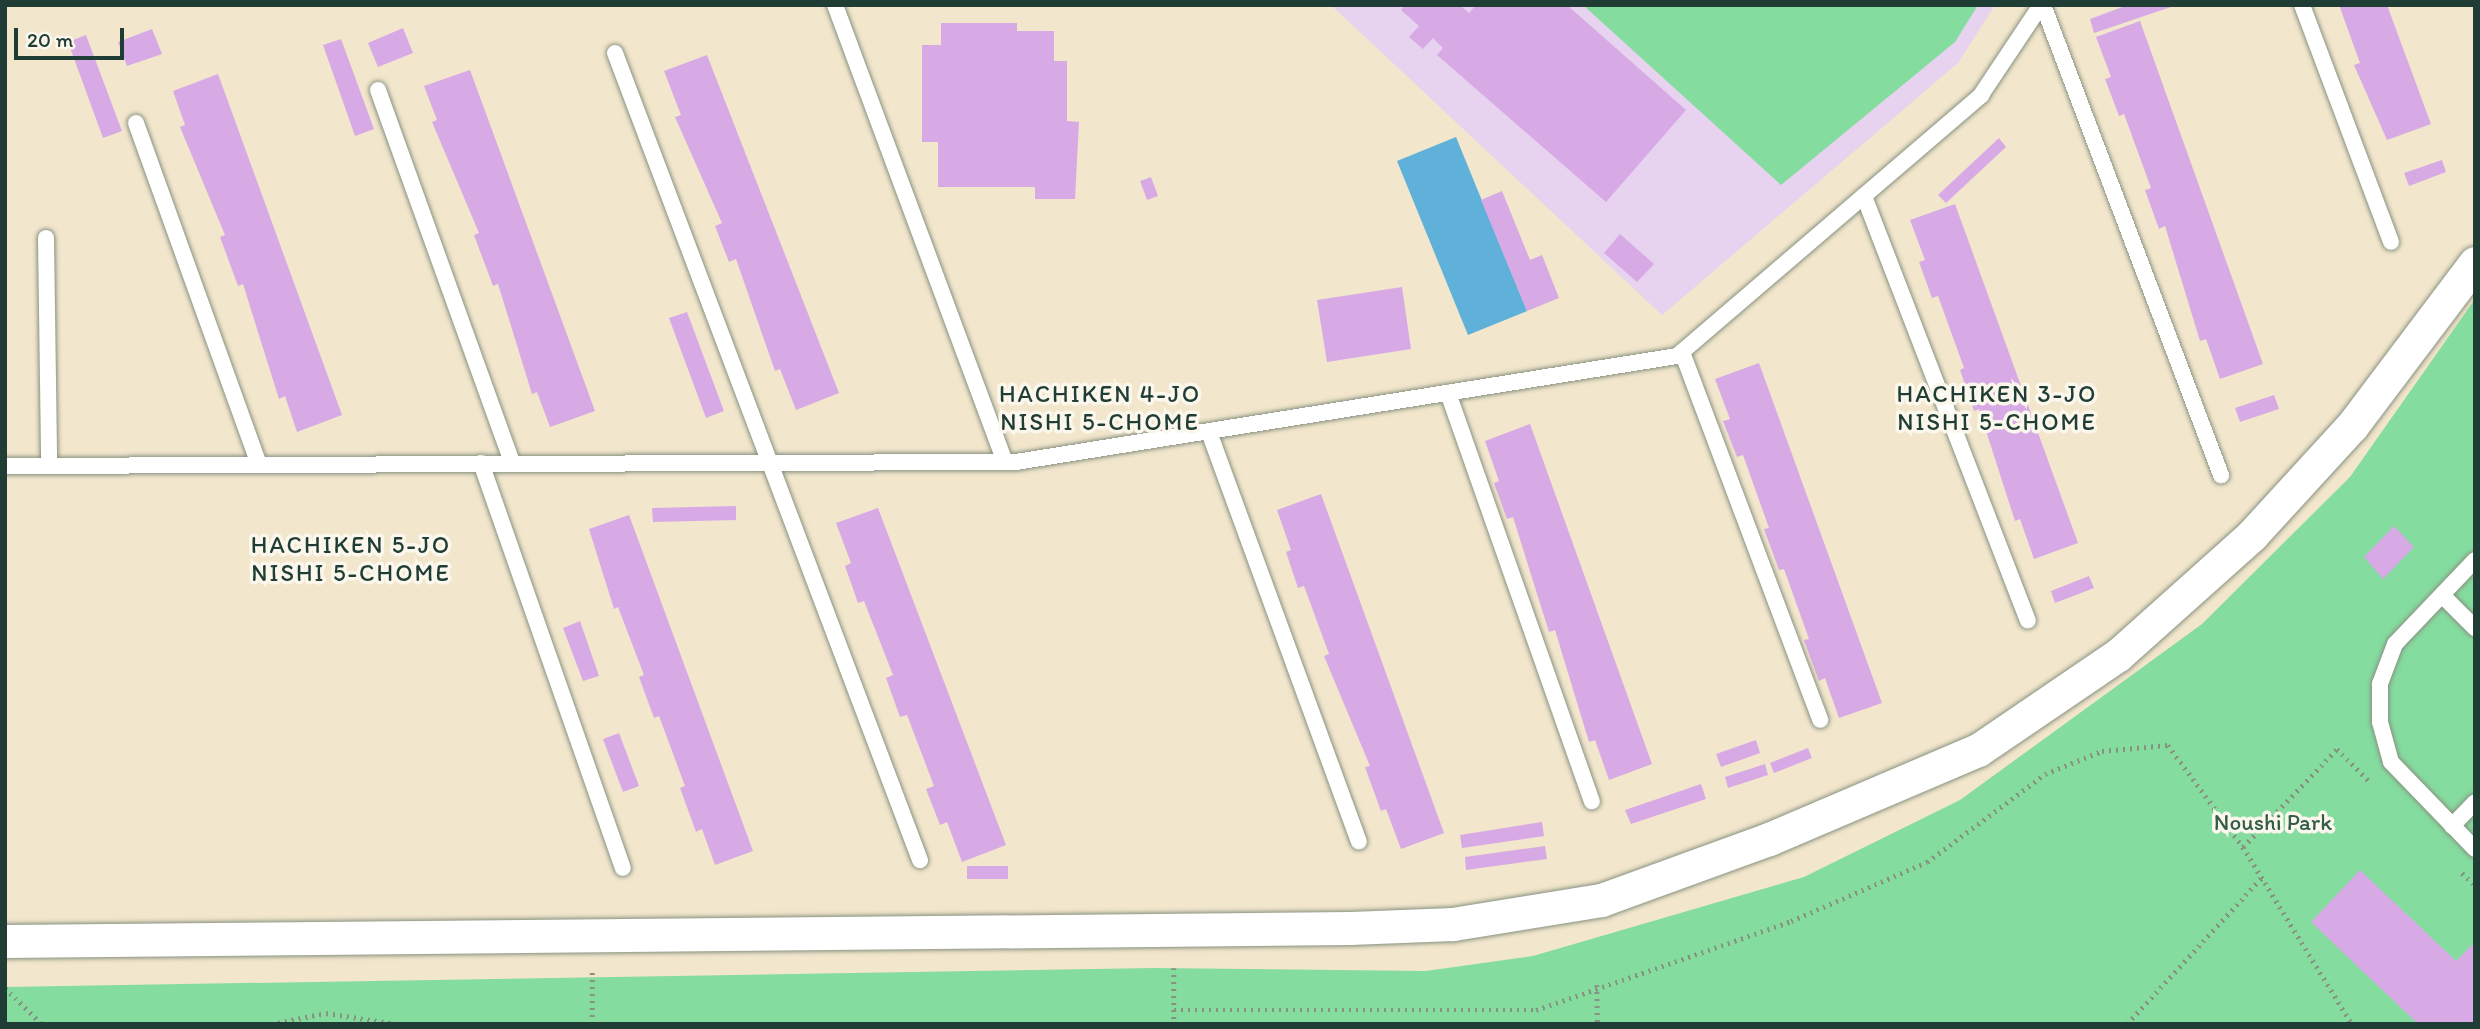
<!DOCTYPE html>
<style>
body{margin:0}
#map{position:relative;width:2480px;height:1029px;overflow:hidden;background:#f2e6cc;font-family:Itim,sans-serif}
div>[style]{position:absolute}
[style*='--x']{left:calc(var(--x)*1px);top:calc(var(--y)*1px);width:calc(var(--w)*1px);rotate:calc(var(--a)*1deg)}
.built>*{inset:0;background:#e7d2ef}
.green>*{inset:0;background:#85dc9f}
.water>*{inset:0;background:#5fb1da}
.building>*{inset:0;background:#d7aae6}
.path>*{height:4.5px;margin-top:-2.25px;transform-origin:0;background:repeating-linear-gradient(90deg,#889280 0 2px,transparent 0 7px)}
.roads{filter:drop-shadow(0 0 2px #889280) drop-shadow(0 0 2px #889280)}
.lane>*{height:16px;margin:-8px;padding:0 8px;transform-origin:8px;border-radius:8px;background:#fff}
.street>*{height:33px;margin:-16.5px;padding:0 16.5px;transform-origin:16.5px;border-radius:16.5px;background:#fff}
span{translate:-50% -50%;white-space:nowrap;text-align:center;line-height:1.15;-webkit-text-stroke:7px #fbf7ec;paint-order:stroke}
.park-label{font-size:23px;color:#335d49}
.neighbourhood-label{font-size:24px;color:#1f3d34;letter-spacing:2px}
.frame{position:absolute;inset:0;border:7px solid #1f3d34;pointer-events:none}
.scale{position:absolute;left:14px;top:28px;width:110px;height:32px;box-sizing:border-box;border:4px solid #1f3d34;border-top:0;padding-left:9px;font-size:21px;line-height:24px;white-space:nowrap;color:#1f3d34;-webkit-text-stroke:5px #fbf7ec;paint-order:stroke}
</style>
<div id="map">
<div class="built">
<div style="clip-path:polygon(1331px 5px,1995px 5px,1958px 63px,1662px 315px)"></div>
</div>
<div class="green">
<div style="clip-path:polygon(1583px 5px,1978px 5px,1955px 42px,1781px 185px)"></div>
<div style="clip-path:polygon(2475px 299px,2475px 1024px,5px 1024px,5px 987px,1154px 968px,1426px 971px,1533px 956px,1804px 877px,1960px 800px,2202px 624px,2350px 477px)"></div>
</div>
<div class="water">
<div style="clip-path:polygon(1456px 137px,1527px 311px,1468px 335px,1397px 161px)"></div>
</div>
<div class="building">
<div style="clip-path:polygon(1405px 5px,1460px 5px,1469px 13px,1476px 5px,1567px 5px,1686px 110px,1606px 202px,1437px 55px,1443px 48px,1433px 38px,1423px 49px,1409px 37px,1419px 26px,1401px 10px)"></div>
<div style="clip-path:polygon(2128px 5px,2174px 5px,2174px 6px,2094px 33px,2090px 19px)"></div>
<div style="clip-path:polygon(2339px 5px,2387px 5px,2431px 124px,2387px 140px,2354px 65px,2360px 63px)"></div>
<div style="clip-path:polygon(2140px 21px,2263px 364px,2220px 379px,2206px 339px,2200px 341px,2165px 226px,2159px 229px,2145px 190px,2151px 188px,2124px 114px,2119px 116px,2105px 79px,2111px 77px,2096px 37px)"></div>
<div style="clip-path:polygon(941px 23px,1017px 23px,1017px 31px,1054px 31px,1054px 61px,1067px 61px,1067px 121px,1079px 122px,1075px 199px,1035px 199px,1035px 187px,938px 187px,938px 142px,922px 142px,922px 45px,941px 45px)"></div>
<div style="clip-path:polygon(403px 28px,413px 53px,378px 67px,368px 43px)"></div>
<div style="clip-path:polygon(152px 29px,162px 54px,127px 66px,118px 42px)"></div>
<div style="clip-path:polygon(86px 35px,122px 131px,103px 138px,68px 42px)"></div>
<div style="clip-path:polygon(341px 39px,374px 129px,355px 136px,323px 45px)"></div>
<div style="clip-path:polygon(707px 55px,839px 393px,796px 410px,780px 369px,775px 371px,736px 259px,729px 262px,715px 226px,722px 223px,675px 117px,681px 115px,664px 71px)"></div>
<div style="clip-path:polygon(470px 70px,595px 411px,550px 427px,537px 392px,532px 394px,498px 284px,493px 286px,474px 235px,479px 233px,432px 122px,437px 120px,424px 86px)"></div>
<div style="clip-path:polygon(218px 74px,342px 415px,297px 432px,285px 396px,279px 399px,243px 284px,238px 286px,220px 237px,225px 235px,180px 127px,185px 125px,173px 91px)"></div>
<div style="clip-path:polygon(1999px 138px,2006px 147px,1946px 203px,1938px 195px)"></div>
<div style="clip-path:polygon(2442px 160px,2446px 172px,2409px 186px,2404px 173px)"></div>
<div style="clip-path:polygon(1151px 177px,1158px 196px,1147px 200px,1140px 181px)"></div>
<div style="clip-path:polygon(1502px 191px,1530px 260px,1542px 255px,1559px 298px,1527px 311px,1481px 200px)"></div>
<div style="clip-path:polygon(1955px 204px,2078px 543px,2034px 559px,2020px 519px,2015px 521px,1979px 409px,1974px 411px,1960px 370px,1964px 368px,1938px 296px,1932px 298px,1919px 262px,1925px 260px,1910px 220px)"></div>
<div style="clip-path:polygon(1620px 234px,1654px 264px,1637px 282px,1604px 253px)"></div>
<div style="clip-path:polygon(1402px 287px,1411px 349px,1327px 362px,1317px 300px)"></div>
<div style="clip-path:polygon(687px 312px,724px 411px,706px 418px,669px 318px)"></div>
<div style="clip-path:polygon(1759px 363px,1882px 703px,1839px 718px,1825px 678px,1819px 681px,1804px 640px,1809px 639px,1784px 569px,1779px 570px,1764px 529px,1769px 528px,1743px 455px,1737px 457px,1723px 421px,1730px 419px,1715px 379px)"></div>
<div style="clip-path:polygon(2274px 395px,2279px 409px,2240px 422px,2235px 408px)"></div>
<div style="clip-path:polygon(1530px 424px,1652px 764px,1609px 780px,1595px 740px,1589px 742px,1555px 630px,1549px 632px,1513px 517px,1507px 519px,1494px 483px,1499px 481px,1485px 441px)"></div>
<div style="clip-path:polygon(1321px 494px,1444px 833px,1401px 849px,1386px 809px,1381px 811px,1365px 767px,1370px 766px,1324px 656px,1329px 654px,1304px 586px,1298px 588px,1286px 552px,1291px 550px,1277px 510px)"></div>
<div style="clip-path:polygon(736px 506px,736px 520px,653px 522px,652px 508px)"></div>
<div style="clip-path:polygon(878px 508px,1006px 845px,962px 862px,947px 822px,940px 825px,926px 789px,934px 786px,907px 715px,900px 717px,886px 678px,893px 675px,864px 601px,858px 603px,845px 566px,851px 563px,836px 523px)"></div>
<div style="clip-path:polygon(629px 515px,753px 851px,715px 865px,702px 829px,696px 832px,680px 788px,685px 786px,659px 716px,654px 718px,639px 677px,644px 675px,618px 607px,614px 609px,589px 529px)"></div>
<div style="clip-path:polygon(2394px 526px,2414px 547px,2383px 579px,2364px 557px)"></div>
<div style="clip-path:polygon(2089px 576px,2094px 588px,2055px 603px,2051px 591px)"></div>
<div style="clip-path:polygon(580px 621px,599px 676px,583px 681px,563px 628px)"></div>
<div style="clip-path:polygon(619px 733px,639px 786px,623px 792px,603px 739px)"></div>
<div style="clip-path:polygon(1756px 740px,1760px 753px,1721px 767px,1716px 754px)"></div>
<div style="clip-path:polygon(1808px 748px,1812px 758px,1774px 773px,1770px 763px)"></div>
<div style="clip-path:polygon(1765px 764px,1768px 775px,1728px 788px,1725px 777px)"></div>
<div style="clip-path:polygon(1701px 784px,1706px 799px,1631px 824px,1625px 810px)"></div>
<div style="clip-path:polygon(1542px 822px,1544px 836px,1462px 848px,1460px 835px)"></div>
<div style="clip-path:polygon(1545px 846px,1547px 859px,1466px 870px,1465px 857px)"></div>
<div style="clip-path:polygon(967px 866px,1008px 866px,1008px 879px,967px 879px)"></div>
<div style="clip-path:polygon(2360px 870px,2456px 961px,2475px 942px,2475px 1024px,2418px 1024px,2311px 922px)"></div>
</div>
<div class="path">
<div style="--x:2243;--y:847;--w:136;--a:-46.2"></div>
<div style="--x:2337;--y:749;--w:45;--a:45"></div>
<div style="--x:2462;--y:873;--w:18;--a:43"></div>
<div style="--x:1174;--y:968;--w:56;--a:90"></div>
<div style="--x:1597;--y:985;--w:39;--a:89"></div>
<div style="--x:5;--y:988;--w:52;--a:44.2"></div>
<div style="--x:1174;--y:1010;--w:362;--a:0"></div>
<div style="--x:1536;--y:1010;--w:270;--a:-19.2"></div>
<div style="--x:1791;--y:921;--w:148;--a:-23.5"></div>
<div style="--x:1927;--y:862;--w:147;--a:-36.7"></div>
<div style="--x:2045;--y:774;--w:61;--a:-22"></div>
<div style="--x:2102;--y:751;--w:66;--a:-5.2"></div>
<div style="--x:2168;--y:745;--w:127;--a:53.7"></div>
<div style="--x:2243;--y:847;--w:208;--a:58.4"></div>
<div style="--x:271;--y:1024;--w:56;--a:-11.3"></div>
<div style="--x:326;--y:1013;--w:71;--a:8.9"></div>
<div style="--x:592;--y:1024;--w:55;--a:-90"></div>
<div style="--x:2127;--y:1024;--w:200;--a:-47.4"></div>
</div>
<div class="roads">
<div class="lane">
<div style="--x:835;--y:5;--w:487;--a:69.6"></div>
<div style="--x:2043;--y:5;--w:503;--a:69.26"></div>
<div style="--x:2302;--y:5;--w:253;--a:69.4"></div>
<div style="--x:615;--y:53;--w:863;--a:69.3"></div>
<div style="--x:378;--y:90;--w:396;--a:70.2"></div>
<div style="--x:136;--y:123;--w:363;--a:70.2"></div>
<div style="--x:1864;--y:196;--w:455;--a:68.9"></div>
<div style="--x:46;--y:238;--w:228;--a:89.2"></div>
<div style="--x:1682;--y:352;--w:393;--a:69.4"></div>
<div style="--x:1448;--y:393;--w:433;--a:70.6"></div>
<div style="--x:1209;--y:432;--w:436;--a:69.9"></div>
<div style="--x:481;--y:463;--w:429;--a:70.7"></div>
<div style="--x:5;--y:466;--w:1011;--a:-0.23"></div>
<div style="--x:1016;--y:462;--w:669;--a:-9.11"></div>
<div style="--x:1677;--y:356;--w:401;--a:-40.6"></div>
<div style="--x:1981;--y:95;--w:108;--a:-56.3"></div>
<div style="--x:2475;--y:560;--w:116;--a:133.6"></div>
<div style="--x:2395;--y:644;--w:43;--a:110.6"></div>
<div style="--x:2380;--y:684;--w:38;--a:90"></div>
<div style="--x:2380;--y:722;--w:41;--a:74.6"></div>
<div style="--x:2391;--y:762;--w:121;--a:46"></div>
<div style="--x:2442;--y:595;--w:47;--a:45"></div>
<div style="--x:2452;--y:826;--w:33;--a:-46"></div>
</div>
<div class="street">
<div style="--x:5;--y:941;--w:1345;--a:-0.55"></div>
<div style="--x:1350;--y:928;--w:103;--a:-2.2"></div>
<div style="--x:1453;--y:924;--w:150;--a:-9.2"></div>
<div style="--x:1601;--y:900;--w:179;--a:-20"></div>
<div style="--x:1769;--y:839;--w:227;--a:-23.1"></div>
<div style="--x:1978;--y:750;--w:169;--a:-34.2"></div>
<div style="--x:2118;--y:655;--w:180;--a:-41.8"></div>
<div style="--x:2252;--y:535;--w:148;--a:-47.5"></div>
<div style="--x:2352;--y:426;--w:204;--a:-53"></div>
</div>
</div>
<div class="park-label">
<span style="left:2273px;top:822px">Noushi Park</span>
</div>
<div class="neighbourhood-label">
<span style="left:1100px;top:408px">HACHIKEN 4-JO<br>NISHI 5-CHOME</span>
<span style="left:1997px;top:408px">HACHIKEN 3-JO<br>NISHI 5-CHOME</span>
<span style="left:351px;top:559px">HACHIKEN 5-JO<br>NISHI 5-CHOME</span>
</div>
<div class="frame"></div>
<div class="scale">20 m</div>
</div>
